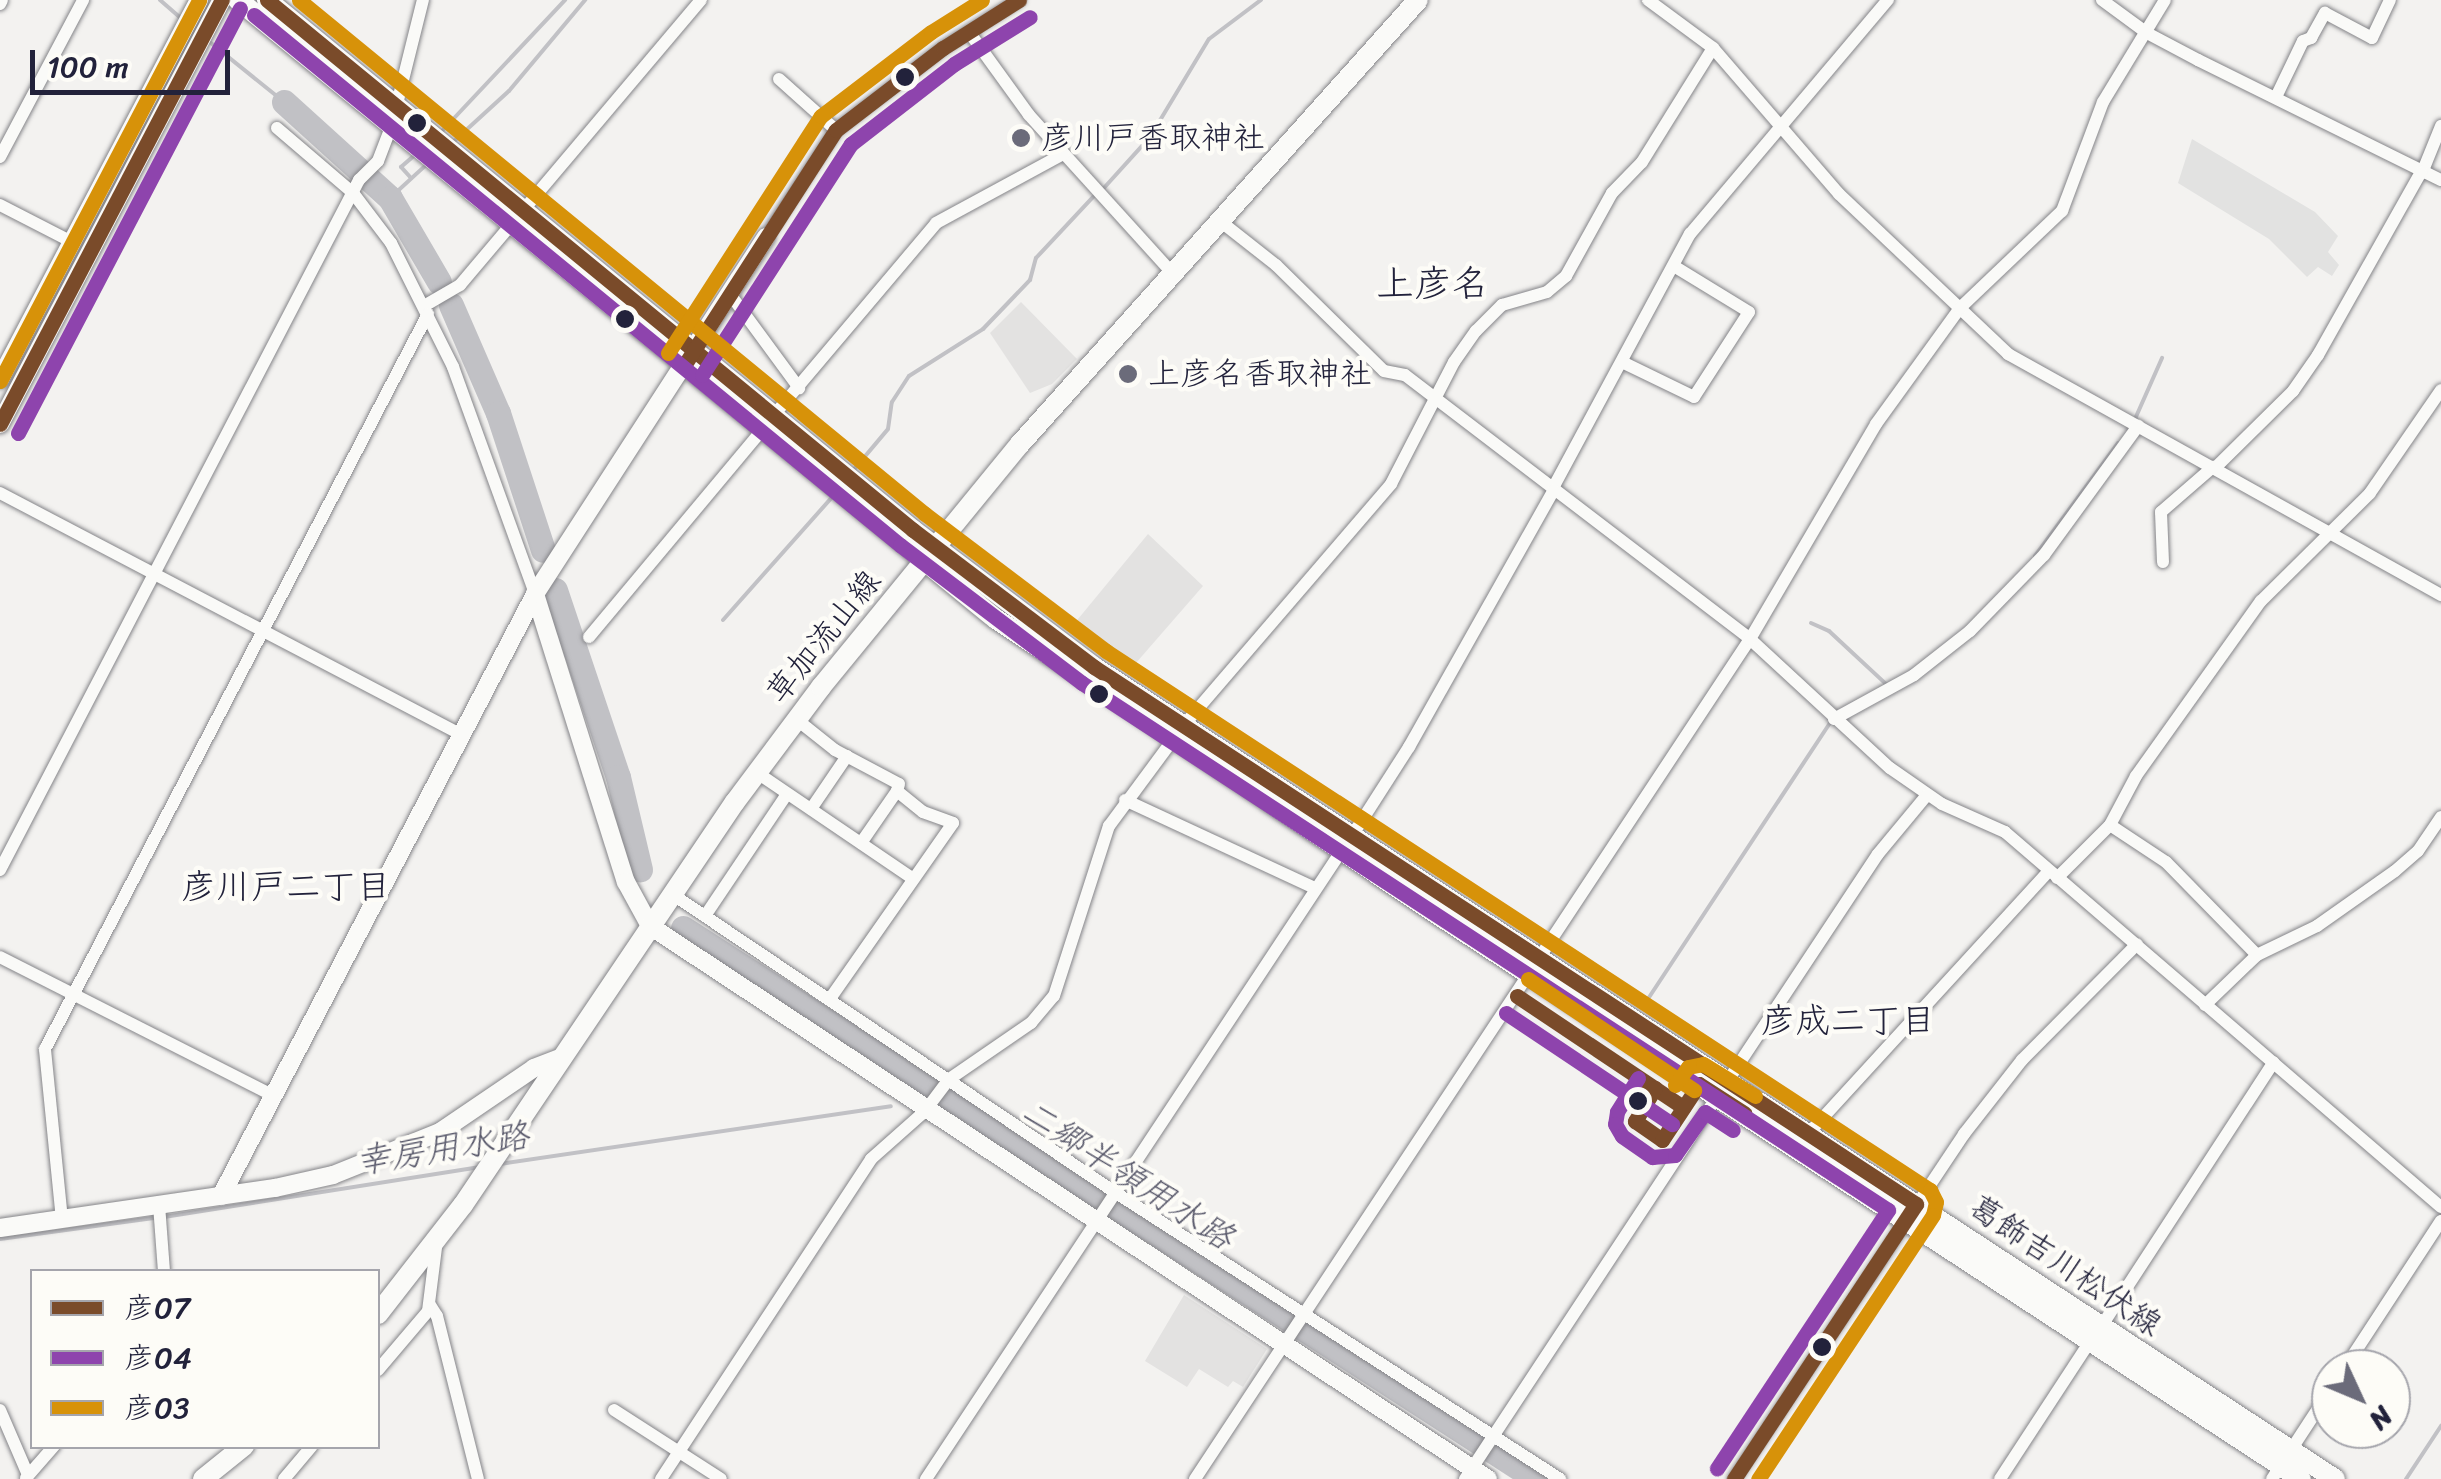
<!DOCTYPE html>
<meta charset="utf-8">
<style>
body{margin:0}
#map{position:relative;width:2441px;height:1479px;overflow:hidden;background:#f3f2f0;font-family:Sriracha,"Klee One",sans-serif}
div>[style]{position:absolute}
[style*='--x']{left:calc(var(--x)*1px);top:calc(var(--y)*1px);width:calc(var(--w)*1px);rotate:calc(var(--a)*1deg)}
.built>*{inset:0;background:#e3e2e1}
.green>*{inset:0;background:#e2e2e1}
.stream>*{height:4px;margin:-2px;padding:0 2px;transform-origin:2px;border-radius:2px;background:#c1c1c5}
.river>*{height:25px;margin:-12.5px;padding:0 12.5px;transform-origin:12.5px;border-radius:12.5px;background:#c1c1c5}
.roads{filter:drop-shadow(0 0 2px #848488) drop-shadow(0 0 2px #848488)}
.street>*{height:12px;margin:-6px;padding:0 6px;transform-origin:6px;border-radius:6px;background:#fafaf8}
.secondary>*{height:18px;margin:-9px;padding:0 9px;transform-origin:9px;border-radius:9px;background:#fafaf8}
.primary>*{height:20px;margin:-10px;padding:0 10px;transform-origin:10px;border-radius:10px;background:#fafaf8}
.bus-1>*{height:15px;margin:-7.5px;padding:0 7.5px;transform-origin:7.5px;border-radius:7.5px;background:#7a4b2a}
.bus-2>*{height:15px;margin:-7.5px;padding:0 7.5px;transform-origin:7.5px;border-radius:7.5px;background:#8e44ad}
.bus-3>*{height:15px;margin:-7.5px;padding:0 7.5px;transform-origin:7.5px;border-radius:7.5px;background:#d79209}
.dots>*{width:28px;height:28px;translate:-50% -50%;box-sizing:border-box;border:5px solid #fdfcf7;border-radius:50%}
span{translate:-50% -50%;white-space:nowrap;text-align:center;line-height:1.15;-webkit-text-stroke:9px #fdfcf7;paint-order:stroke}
.poi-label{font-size:32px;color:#22223b}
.left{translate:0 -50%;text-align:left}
.street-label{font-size:32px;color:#22223b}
.neighbourhood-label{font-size:35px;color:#22223b}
.water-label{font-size:35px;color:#59596b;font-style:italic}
.quarter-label{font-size:38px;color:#22223b}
.legend{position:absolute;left:30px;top:1269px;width:350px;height:180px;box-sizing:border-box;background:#fdfcf7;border:2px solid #a5a5ac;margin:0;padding:12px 18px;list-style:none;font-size:30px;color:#22223b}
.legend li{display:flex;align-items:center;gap:20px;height:50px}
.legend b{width:50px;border:2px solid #a5a5ac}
.north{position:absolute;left:2311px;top:1349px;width:100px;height:100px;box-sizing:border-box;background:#fdfcf7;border:2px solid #a5a5ac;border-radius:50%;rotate:134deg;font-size:28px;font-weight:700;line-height:40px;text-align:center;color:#22223b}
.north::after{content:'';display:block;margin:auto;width:35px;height:45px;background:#6b6b7a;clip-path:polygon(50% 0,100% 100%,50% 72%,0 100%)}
.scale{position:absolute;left:30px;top:50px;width:200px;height:45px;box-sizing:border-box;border:5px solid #22223b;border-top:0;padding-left:12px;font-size:30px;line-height:35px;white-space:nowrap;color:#22223b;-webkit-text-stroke:8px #fdfcf7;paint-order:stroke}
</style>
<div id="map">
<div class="built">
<div style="clip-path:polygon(1021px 302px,1077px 359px,1052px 384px,1030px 393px,990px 333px)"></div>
<div style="clip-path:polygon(1148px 534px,1203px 586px,1129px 671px,1069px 630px)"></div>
<div style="clip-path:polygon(1184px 1295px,1267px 1349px,1243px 1387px,1233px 1381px,1228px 1387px,1199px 1369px,1187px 1387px,1145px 1361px)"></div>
</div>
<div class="green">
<div style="clip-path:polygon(2192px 139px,2315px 212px,2338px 236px,2328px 252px,2339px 265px,2332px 276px,2318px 267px,2307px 277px,2269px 239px,2178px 183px)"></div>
</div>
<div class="stream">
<div style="--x:160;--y:0;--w:30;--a:41"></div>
<div style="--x:206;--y:39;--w:100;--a:38.9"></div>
<div style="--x:442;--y:131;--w:180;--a:-46.8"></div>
<div style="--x:452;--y:143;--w:77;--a:-42.4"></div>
<div style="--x:509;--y:91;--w:119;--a:-50.1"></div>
<div style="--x:411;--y:178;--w:15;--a:-132"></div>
<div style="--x:401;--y:167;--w:20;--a:-41"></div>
<div style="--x:1103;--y:189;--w:70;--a:-47.9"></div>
<div style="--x:1150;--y:137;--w:114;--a:-59"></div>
<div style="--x:1209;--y:39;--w:65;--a:-36.9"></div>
<div style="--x:390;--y:198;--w:49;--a:-42.5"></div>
<div style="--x:2135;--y:419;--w:67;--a:-66.1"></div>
<div style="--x:851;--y:473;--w:57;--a:-49.9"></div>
<div style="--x:888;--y:429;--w:27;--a:-82"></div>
<div style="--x:892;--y:402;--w:31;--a:-57"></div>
<div style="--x:909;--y:376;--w:88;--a:-32.4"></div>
<div style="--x:983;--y:329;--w:68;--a:-46.2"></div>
<div style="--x:1030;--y:280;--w:23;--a:-75"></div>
<div style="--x:1036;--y:258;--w:86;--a:-46.9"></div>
<div style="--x:2035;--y:556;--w:140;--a:-53.7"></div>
<div style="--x:723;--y:620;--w:166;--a:-48.4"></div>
<div style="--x:1811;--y:623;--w:20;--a:24"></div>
<div style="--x:1829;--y:631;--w:78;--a:42.9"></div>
<div style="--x:1642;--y:1008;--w:345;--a:-56.6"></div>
<div style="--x:500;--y:1164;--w:395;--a:-8.4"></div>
<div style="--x:164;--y:1217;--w:320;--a:-9"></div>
<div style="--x:0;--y:1239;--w:155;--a:-7.8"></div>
<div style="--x:2406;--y:1479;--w:64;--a:-56.6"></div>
</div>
<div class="river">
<div style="--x:284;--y:102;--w:143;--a:42.2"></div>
<div style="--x:390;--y:198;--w:97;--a:59.7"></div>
<div style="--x:451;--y:305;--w:118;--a:66.5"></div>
<div style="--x:498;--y:413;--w:144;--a:71.8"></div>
<div style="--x:555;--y:590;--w:197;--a:71.4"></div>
<div style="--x:618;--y:777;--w:95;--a:76.6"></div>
<div style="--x:683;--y:928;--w:1015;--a:32.86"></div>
</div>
<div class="roads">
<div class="street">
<div style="--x:1648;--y:0;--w:81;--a:36.4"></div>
<div style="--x:1713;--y:48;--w:193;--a:49.2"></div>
<div style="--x:1839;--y:194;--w:233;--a:43.4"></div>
<div style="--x:2008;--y:354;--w:496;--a:29.1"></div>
<div style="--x:2102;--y:0;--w:56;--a:36.3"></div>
<div style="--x:2147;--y:33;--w:58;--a:27.9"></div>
<div style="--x:2198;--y:60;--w:271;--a:26.3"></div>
<div style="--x:0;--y:4;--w:4;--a:-63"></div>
<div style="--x:969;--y:32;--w:102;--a:54.1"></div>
<div style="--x:1029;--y:115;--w:215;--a:47.8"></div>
<div style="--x:779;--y:79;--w:76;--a:41.8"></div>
<div style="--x:2276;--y:97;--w:62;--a:-64.3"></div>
<div style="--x:2303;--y:41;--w:9;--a:-21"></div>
<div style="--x:2311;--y:38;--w:29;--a:-61"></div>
<div style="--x:2325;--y:13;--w:53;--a:28"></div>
<div style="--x:2372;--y:38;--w:42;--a:-64.7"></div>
<div style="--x:277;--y:128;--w:100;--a:40.5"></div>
<div style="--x:353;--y:193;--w:63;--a:52.8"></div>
<div style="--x:391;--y:243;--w:139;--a:63.4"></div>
<div style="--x:453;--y:367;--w:241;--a:70.1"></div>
<div style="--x:0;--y:157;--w:178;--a:-62.1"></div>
<div style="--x:2422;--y:173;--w:51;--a:-68"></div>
<div style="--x:0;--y:205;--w:81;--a:27.2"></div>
<div style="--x:1220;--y:221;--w:71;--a:38.2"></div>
<div style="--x:1276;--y:265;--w:151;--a:44.5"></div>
<div style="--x:1384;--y:371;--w:21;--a:11"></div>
<div style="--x:1405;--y:375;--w:434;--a:37.4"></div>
<div style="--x:1750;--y:639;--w:190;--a:42.7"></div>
<div style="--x:1890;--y:768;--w:63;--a:34.7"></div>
<div style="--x:1942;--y:804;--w:69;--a:24"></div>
<div style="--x:2005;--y:832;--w:575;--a:40.7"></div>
<div style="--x:766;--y:237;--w:128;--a:-56.8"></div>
<div style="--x:836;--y:130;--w:135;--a:-37.5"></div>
<div style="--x:943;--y:48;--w:90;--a:-32.3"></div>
<div style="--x:730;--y:294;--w:117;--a:53.7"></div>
<div style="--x:424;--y:306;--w:42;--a:-30.3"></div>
<div style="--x:460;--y:285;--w:373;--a:-49.8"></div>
<div style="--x:1622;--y:362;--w:80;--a:25.9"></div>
<div style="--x:1694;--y:397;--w:101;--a:-57.1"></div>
<div style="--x:1749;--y:312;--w:88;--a:-148.5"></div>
<div style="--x:774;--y:415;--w:251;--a:-49.8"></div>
<div style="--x:936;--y:223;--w:145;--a:-28.5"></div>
<div style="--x:2215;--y:468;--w:110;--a:-44.6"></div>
<div style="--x:2293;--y:391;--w:44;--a:-55.2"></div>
<div style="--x:2318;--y:355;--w:210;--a:-60.6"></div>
<div style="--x:1553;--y:488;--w:289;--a:-61.7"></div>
<div style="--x:1690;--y:234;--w:307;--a:-49.8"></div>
<div style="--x:0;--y:493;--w:522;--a:27.65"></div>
<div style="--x:2163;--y:562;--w:50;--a:-92.3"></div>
<div style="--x:2161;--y:512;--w:69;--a:-40.9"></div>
<div style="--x:589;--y:637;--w:271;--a:-50.1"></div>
<div style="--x:796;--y:719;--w:50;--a:38.5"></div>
<div style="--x:835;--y:750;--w:72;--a:28"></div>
<div style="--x:899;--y:784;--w:7;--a:106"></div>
<div style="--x:897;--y:791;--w:33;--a:39"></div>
<div style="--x:923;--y:812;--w:32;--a:20"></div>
<div style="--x:953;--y:823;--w:216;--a:125"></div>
<div style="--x:1834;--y:719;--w:91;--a:-28.8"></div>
<div style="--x:1914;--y:675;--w:71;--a:-38.2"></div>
<div style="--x:1970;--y:631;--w:106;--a:-45.8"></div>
<div style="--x:2044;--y:555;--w:160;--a:-53.9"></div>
<div style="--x:1183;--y:726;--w:319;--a:-49.3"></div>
<div style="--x:1391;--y:484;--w:137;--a:-62.7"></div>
<div style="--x:1454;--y:362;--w:38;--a:-55"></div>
<div style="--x:1476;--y:331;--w:37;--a:-45"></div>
<div style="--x:1502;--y:305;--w:47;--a:-16.1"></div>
<div style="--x:1547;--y:292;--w:25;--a:-40"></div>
<div style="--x:1566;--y:276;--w:95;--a:-61"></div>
<div style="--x:1612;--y:193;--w:43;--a:-45.9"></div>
<div style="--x:1642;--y:162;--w:134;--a:-58.1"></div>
<div style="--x:756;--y:772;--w:189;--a:34.2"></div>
<div style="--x:1125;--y:800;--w:209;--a:24.9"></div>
<div style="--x:811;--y:809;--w:64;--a:-55.8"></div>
<div style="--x:2110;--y:825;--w:67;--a:33.5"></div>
<div style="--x:2166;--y:862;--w:130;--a:45.6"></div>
<div style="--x:1352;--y:836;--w:106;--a:-57.4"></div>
<div style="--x:1409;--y:747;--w:295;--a:-60.6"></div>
<div style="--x:861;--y:843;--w:63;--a:-55.3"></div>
<div style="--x:0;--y:870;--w:778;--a:-62.51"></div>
<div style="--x:359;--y:180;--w:27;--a:-45"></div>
<div style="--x:378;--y:161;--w:40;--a:-69"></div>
<div style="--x:392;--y:124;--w:128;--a:-76"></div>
<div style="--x:2057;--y:878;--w:75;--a:-45"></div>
<div style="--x:2110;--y:825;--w:55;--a:-62"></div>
<div style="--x:2136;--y:776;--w:215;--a:-54.5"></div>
<div style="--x:2261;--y:601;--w:153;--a:-44.7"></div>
<div style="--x:2370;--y:493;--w:125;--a:-55.4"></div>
<div style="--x:672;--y:894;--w:532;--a:33.96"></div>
<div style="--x:1113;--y:1191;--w:532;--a:32.79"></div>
<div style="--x:705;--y:916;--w:147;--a:-56.1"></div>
<div style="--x:0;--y:957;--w:307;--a:26.9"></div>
<div style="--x:2205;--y:1005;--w:72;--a:-43.9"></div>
<div style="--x:2257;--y:955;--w:67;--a:-25.8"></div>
<div style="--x:2317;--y:926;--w:95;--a:-35.2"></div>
<div style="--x:2395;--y:871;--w:30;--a:-41"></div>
<div style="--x:2418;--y:851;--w:41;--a:-55.9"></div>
<div style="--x:1727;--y:1082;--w:273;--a:-56.5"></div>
<div style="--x:1878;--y:854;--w:77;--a:-50.3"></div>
<div style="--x:1807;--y:1135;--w:358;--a:-47.5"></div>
<div style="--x:159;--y:1205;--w:67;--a:85.7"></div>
<div style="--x:62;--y:1220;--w:172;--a:-95.7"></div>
<div style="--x:45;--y:1049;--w:829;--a:-62.48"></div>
<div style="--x:430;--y:1305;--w:13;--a:58"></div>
<div style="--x:437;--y:1316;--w:168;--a:75.9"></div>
<div style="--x:2101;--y:1327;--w:316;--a:-56.9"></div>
<div style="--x:2344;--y:1369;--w:177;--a:-56.8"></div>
<div style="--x:378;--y:1370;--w:77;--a:-49.7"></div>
<div style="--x:428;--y:1311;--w:72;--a:-82.8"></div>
<div style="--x:0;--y:1410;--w:71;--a:66.7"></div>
<div style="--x:614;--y:1410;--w:127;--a:32.8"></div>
<div style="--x:26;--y:1478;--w:43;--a:-48.8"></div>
<div style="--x:284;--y:1479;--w:43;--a:-49.7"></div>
<div style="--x:661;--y:1479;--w:383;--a:-56.7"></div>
<div style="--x:871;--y:1159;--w:72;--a:-41.6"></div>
<div style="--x:925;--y:1111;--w:39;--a:-53"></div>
<div style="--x:948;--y:1080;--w:101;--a:-34.5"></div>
<div style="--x:1031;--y:1023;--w:35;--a:-50"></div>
<div style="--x:1054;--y:996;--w:179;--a:-72.1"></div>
<div style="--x:1109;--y:826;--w:109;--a:-53.5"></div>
<div style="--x:926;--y:1479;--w:754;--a:-56.52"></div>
<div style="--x:1195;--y:1479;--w:1007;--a:-56.55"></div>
<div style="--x:1750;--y:639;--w:249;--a:-59.6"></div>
<div style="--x:1876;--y:424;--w:143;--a:-54.1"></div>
<div style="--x:1960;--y:308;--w:141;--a:-43.6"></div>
<div style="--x:2062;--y:211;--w:116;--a:-69.4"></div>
<div style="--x:2103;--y:102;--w:119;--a:-58.7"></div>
<div style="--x:1465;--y:1479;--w:459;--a:-56.6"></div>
<div style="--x:1734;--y:1479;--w:415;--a:-56.3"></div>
<div style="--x:1964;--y:1134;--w:94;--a:-51.9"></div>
<div style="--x:2022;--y:1060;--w:163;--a:-45.2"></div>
<div style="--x:2000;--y:1479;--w:166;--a:-56.8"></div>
<div style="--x:2272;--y:1479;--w:108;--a:-56.8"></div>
</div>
<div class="secondary">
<div style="--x:0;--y:379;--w:428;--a:-62.3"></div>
<div style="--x:0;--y:424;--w:479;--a:-62.4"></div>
<div style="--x:535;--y:594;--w:302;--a:72.5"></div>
<div style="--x:626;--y:882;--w:50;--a:61.4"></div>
<div style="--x:650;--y:926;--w:1004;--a:33.42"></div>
<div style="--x:221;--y:1196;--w:679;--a:-62.45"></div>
<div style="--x:535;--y:594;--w:425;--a:-57.1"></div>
<div style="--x:0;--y:1228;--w:278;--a:-8.3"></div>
<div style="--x:275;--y:1188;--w:59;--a:-12.6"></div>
<div style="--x:333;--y:1175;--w:115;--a:-21.9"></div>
<div style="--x:440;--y:1132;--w:114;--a:-34.2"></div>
<div style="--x:534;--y:1068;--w:30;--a:-21"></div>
</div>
<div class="primary">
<div style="--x:238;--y:0;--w:979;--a:39.24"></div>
<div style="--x:996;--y:619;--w:525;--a:33.81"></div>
<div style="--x:1432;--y:911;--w:1038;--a:33.17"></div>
<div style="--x:267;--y:0;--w:836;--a:39.37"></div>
<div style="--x:913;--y:530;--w:227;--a:37.1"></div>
<div style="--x:1094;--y:667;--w:1483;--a:33.2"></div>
<div style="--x:378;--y:1314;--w:138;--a:-52.1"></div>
<div style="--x:463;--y:1205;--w:486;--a:-56"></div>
<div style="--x:735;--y:802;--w:144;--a:-53.2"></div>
<div style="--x:821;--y:687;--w:314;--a:-50.7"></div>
<div style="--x:1020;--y:444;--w:596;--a:-48.13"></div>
<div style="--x:203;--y:1479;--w:53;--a:-38.8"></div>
</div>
</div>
<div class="bus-1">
<div style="--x:267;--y:0;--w:836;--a:39.37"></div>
<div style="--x:913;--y:530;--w:227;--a:37.1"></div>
<div style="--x:1094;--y:667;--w:982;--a:33.16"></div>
<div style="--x:1916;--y:1204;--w:330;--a:123.5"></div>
<div style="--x:685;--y:364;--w:278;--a:-57.2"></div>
<div style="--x:836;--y:130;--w:135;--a:-37.5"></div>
<div style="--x:943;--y:48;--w:90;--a:-32.3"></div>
<div style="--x:0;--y:424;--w:479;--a:-62.4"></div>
<div style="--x:1517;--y:996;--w:200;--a:33.8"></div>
<div style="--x:1655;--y:1088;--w:39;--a:121"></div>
<div style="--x:1635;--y:1121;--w:33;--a:35"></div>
<div style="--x:1662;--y:1140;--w:67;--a:-56.5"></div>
<div style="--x:1699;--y:1084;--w:54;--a:32.8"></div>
</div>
<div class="bus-2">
<div style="--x:254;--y:15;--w:836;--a:39.37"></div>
<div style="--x:900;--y:545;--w:228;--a:37.2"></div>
<div style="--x:1082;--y:683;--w:963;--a:33.18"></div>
<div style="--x:1888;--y:1210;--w:310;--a:123.5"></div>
<div style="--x:702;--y:375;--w:275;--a:-57.2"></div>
<div style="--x:851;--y:144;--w:130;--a:-37.8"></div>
<div style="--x:954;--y:64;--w:89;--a:-31.7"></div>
<div style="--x:18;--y:433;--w:479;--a:-62.4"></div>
<div style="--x:1506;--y:1013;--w:200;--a:33.8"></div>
<div style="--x:1638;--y:1078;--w:40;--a:122"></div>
<div style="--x:1617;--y:1112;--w:12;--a:99"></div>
<div style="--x:1615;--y:1124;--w:14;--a:60"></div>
<div style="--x:1622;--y:1136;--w:37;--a:35"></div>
<div style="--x:1652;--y:1157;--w:23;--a:-5"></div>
<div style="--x:1675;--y:1155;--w:52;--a:-55.1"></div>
<div style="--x:1705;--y:1112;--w:33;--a:33"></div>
</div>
<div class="bus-3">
<div style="--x:299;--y:0;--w:810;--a:39.39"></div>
<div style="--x:925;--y:514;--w:227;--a:37.1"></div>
<div style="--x:1106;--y:651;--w:985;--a:33.19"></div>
<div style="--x:1930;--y:1190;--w:13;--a:63"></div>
<div style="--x:1936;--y:1202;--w:13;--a:103"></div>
<div style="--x:1933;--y:1215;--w:317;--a:123.5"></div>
<div style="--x:668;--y:353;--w:282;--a:-57.2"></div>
<div style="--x:821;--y:116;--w:138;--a:-37.4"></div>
<div style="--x:931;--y:32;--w:60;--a:-32.1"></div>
<div style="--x:0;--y:381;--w:430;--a:-62.4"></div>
<div style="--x:1528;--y:979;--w:200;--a:33.8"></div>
<div style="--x:1675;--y:1085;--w:22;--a:-54"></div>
<div style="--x:1688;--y:1067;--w:15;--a:-11"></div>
<div style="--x:1703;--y:1064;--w:61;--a:31.6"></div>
</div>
<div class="dots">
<div style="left:905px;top:77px;background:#22223b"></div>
<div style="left:417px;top:123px;background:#22223b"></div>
<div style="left:1021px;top:138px;background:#6b6b7a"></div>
<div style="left:625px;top:319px;background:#22223b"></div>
<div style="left:1128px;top:374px;background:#6b6b7a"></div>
<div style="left:1099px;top:694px;background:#22223b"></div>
<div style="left:1638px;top:1101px;background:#22223b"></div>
<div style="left:1822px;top:1347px;background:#22223b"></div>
</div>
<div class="poi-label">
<span class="left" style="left:1041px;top:138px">彦川戸香取神社</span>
<span class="left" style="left:1148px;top:374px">上彦名香取神社</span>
</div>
<div class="street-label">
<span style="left:824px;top:637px;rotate:-51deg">草加流山線</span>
<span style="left:2065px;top:1266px;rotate:34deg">葛飾吉川松伏線</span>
</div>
<div class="neighbourhood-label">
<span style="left:286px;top:886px">彦川戸二丁目</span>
<span style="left:1848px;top:1020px">彦成二丁目</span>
</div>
<div class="water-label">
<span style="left:442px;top:1148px;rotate:-9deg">幸房用水路</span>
<span style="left:1128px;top:1174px;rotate:33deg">二郷半領用水路</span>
</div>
<div class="quarter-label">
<span style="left:1433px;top:284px">上彦名</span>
</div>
<ul class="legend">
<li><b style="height:12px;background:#7a4b2a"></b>彦07</li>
<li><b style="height:12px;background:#8e44ad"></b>彦04</li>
<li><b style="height:12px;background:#d79209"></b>彦03</li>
</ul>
<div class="north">N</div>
<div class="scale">100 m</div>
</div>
